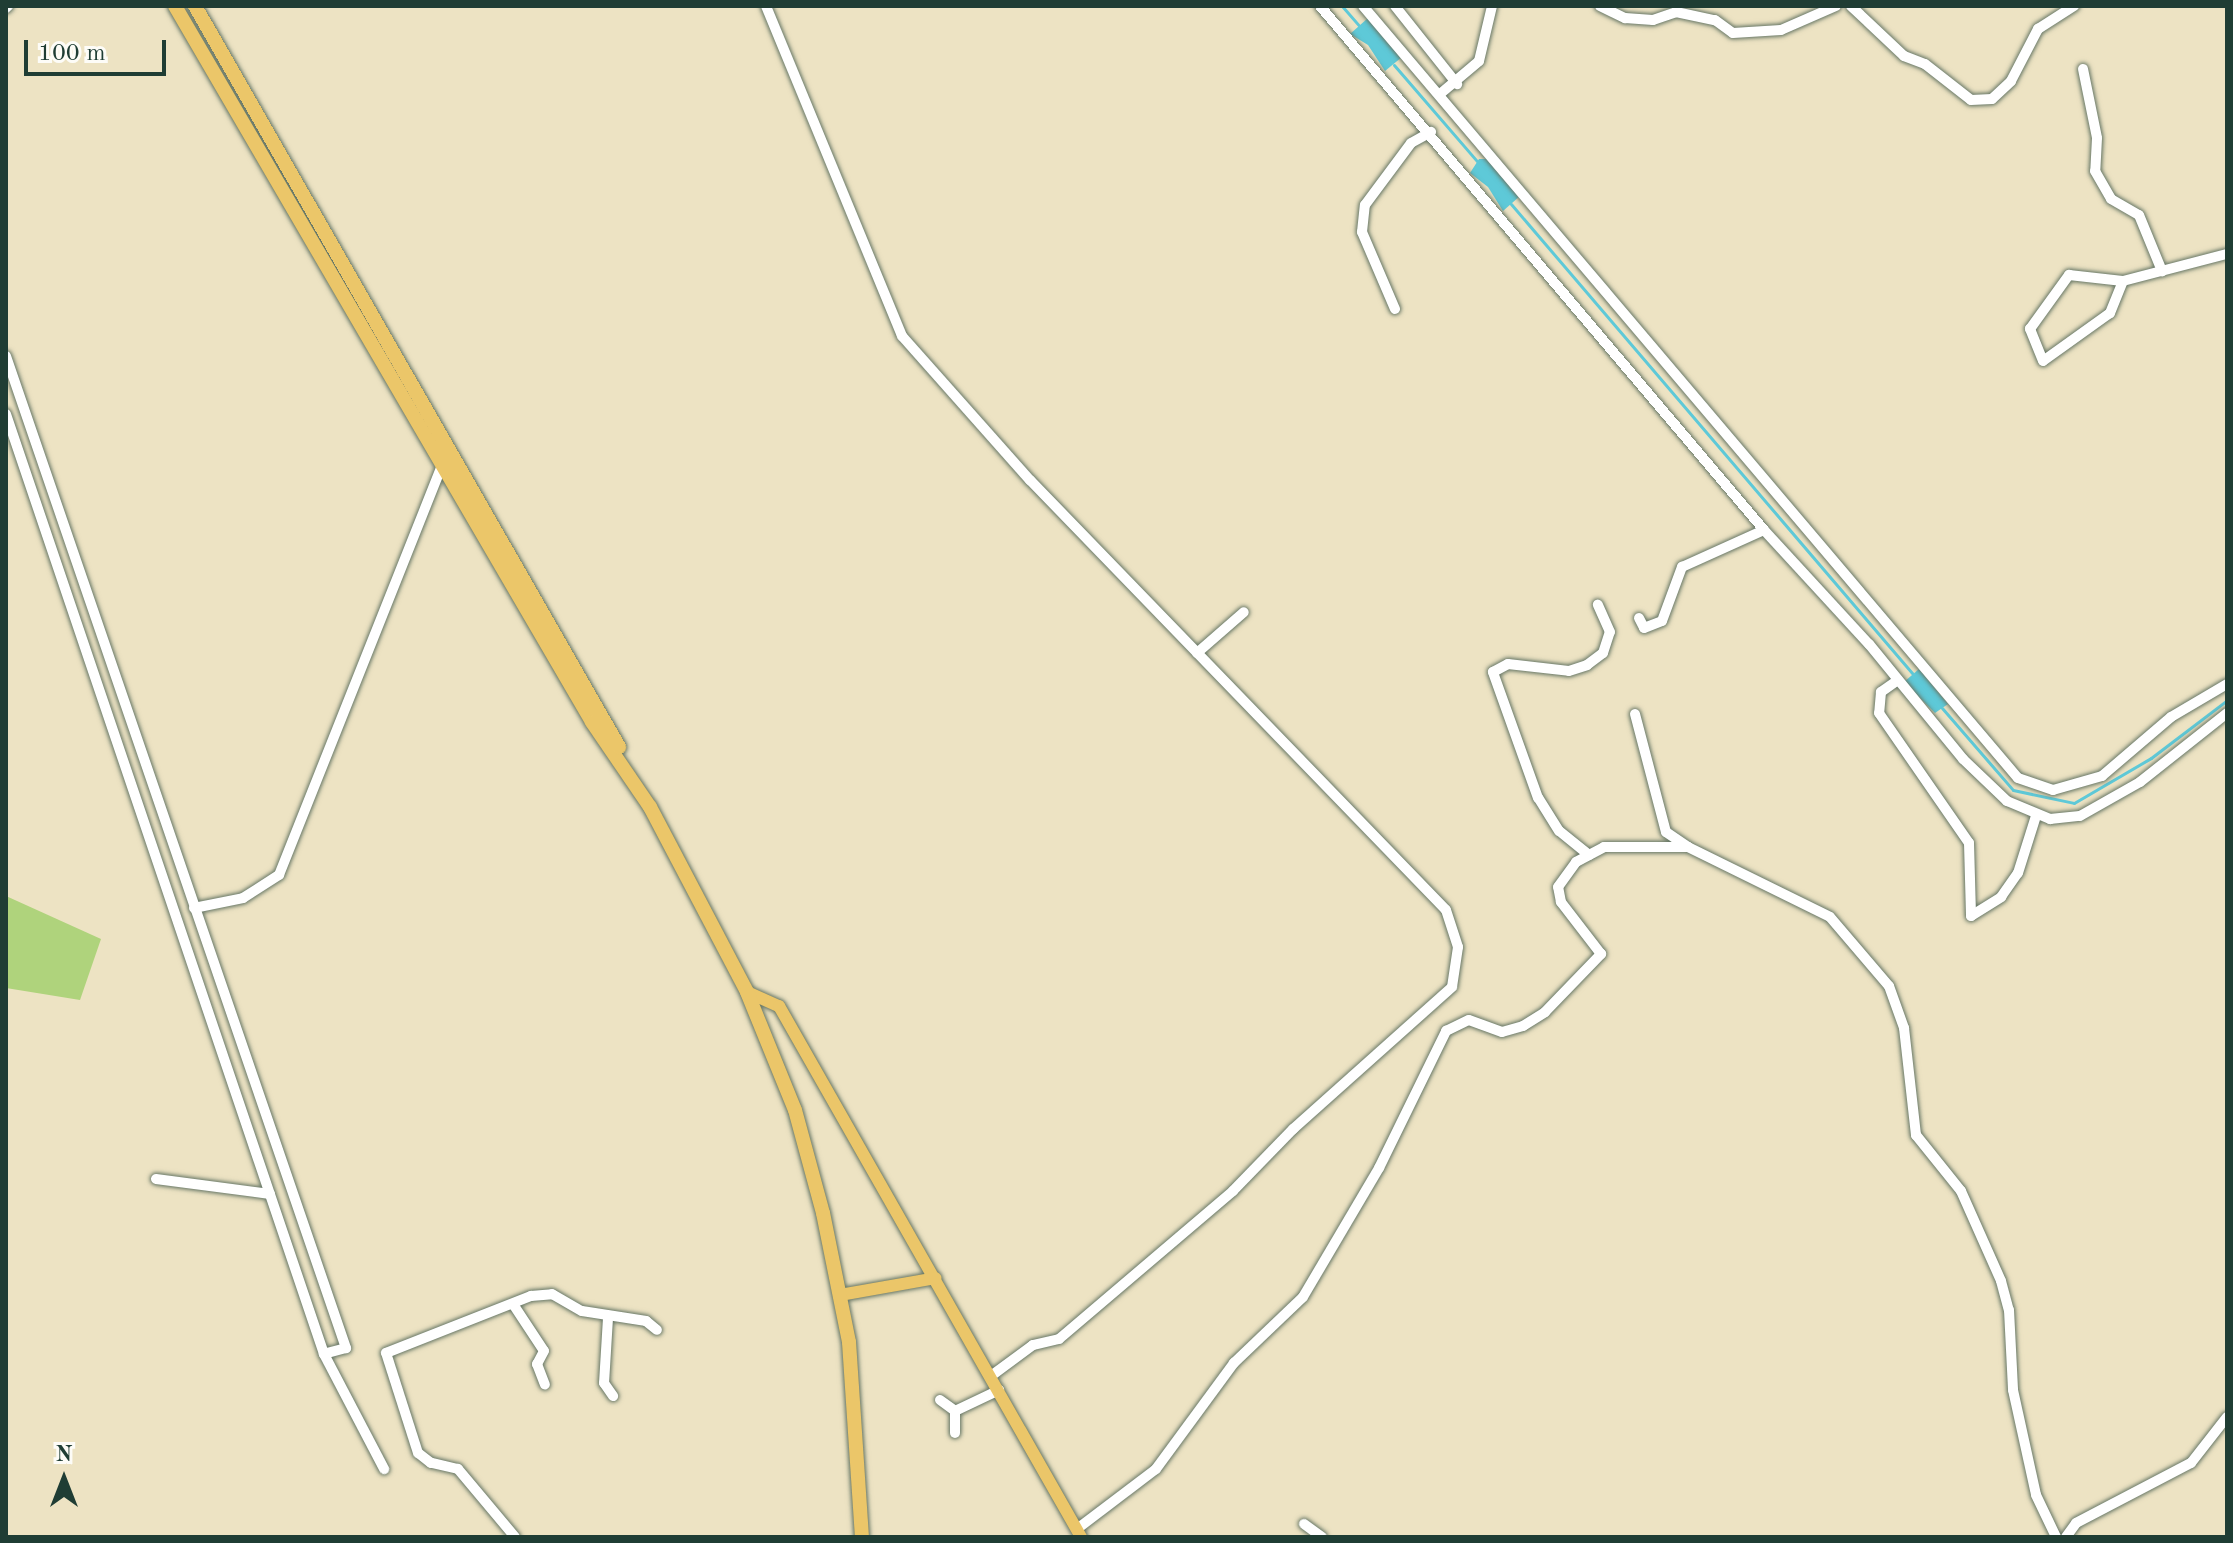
<!DOCTYPE html>
<style>
body{margin:0}
#map{position:relative;width:2233px;height:1543px;overflow:hidden;background:#ede3c3;font-family:"Old Standard TT",serif}
div>[style]{position:absolute}
[style*='--x']{left:calc(var(--x)*1px);top:calc(var(--y)*1px);width:calc(var(--w)*1px);rotate:calc(var(--a)*1deg)}
.green>*{inset:0;background:#afd37c}
.water>*{inset:0;background:#5ec9d8}
.stream>*{height:3px;margin:-1.5px;padding:0 1.5px;transform-origin:1.5px;border-radius:1.5px;background:#5ec9d8}
.roads{filter:drop-shadow(0 0 2px #677766) drop-shadow(0 0 2px #677766)}
.minor>*{height:10px;margin:-5px;padding:0 5px;transform-origin:5px;border-radius:5px;background:#fff}
.major>*{height:12px;margin:-6px;padding:0 6px;transform-origin:6px;border-radius:6px;background:#ebc669}
.highway>*{height:14px;margin:-7px;padding:0 7px;transform-origin:7px;border-radius:7px;background:#ebc669}
span{translate:-50% -50%;white-space:nowrap;text-align:center;line-height:1.15;-webkit-text-stroke:7px #fdfcf7;paint-order:stroke}
.frame{position:absolute;inset:0;border:8px solid #1f3d34;pointer-events:none}
.north{position:absolute;left:24px;top:1439px;width:80px;height:80px;-webkit-text-stroke:6px #fdfcf7;paint-order:stroke;rotate:0deg;font-size:22px;font-weight:700;line-height:32px;text-align:center;color:#1f3d34}
.north::after{content:'';display:block;margin:auto;width:28px;height:36px;background:#1f3d34;clip-path:polygon(50% 0,100% 100%,50% 72%,0 100%)}
.scale{position:absolute;left:24px;top:40px;width:142px;height:36px;box-sizing:border-box;border:4px solid #1f3d34;border-top:0;padding-left:10px;font-size:24px;line-height:28px;white-space:nowrap;color:#1f3d34;-webkit-text-stroke:6px #fdfcf7;paint-order:stroke}
</style>
<div id="map">
<div class="green">
<div style="clip-path:polygon(6px 896px,101px 939px,80px 1000px,6px 988px)"></div>
</div>
<div class="water">
<div style="clip-path:polygon(1368px 18px,1402px 57px,1385px 71px,1368px 45px,1350px 34px)"></div>
<div style="clip-path:polygon(1479px 159px,1487px 159px,1520px 196px,1503px 211px,1488px 187px,1470px 173px)"></div>
<div style="clip-path:polygon(1919px 669px,1948px 704px,1935px 713px,1904px 682px)"></div>
</div>
<div class="stream">
<div style="--x:1342;--y:6;--w:28;--a:49"></div>
<div style="--x:1394;--y:65;--w:127;--a:49.2"></div>
<div style="--x:1511;--y:204;--w:618;--a:49.46"></div>
<div style="--x:1942;--y:708;--w:108;--a:49.1"></div>
<div style="--x:2013;--y:790;--w:62;--a:12"></div>
<div style="--x:2074;--y:803;--w:89;--a:-30.3"></div>
<div style="--x:2151;--y:758;--w:96;--a:-37.3"></div>
</div>
<div class="roads">
<div class="minor">
<div style="--x:766;--y:6;--w:357;--a:67.6"></div>
<div style="--x:902;--y:336;--w:193;--a:48.4"></div>
<div style="--x:1030;--y:480;--w:598;--a:45.95"></div>
<div style="--x:1446;--y:910;--w:39;--a:72"></div>
<div style="--x:1458;--y:947;--w:40;--a:98.5"></div>
<div style="--x:1452;--y:987;--w:213;--a:138.2"></div>
<div style="--x:1293;--y:1129;--w:86;--a:134.1"></div>
<div style="--x:1233;--y:1191;--w:228;--a:139.6"></div>
<div style="--x:1059;--y:1339;--w:27;--a:167"></div>
<div style="--x:1033;--y:1345;--w:52;--a:143.6"></div>
<div style="--x:1320;--y:6;--w:687;--a:49.72"></div>
<div style="--x:1764;--y:530;--w:155;--a:47.4"></div>
<div style="--x:1869;--y:644;--w:149;--a:50.7"></div>
<div style="--x:1963;--y:759;--w:61;--a:43.7"></div>
<div style="--x:2007;--y:801;--w:47;--a:22.7"></div>
<div style="--x:2050;--y:819;--w:30;--a:-6"></div>
<div style="--x:2080;--y:816;--w:69;--a:-29.5"></div>
<div style="--x:2140;--y:782;--w:111;--a:-38.4"></div>
<div style="--x:1363;--y:6;--w:1012;--a:49.69"></div>
<div style="--x:2018;--y:778;--w:37;--a:19"></div>
<div style="--x:2053;--y:790;--w:51;--a:-15.9"></div>
<div style="--x:2102;--y:776;--w:91;--a:-40.5"></div>
<div style="--x:2171;--y:717;--w:65;--a:-30.5"></div>
<div style="--x:1395;--y:6;--w:100;--a:51.5"></div>
<div style="--x:1600;--y:6;--w:28;--a:26"></div>
<div style="--x:1625;--y:18;--w:28;--a:4"></div>
<div style="--x:1653;--y:20;--w:24;--a:-19"></div>
<div style="--x:1676;--y:12;--w:40;--a:12"></div>
<div style="--x:1715;--y:20;--w:22;--a:36"></div>
<div style="--x:1733;--y:33;--w:48;--a:-3.6"></div>
<div style="--x:1781;--y:30;--w:60;--a:-23.6"></div>
<div style="--x:1851;--y:6;--w:73;--a:43.3"></div>
<div style="--x:1904;--y:56;--w:22;--a:21"></div>
<div style="--x:1925;--y:64;--w:58;--a:38"></div>
<div style="--x:1971;--y:100;--w:21;--a:-3"></div>
<div style="--x:1992;--y:99;--w:26;--a:-43"></div>
<div style="--x:2011;--y:81;--w:59;--a:-62.6"></div>
<div style="--x:2038;--y:29;--w:43;--a:-32.6"></div>
<div style="--x:6;--y:8;--w:3;--a:-45"></div>
<div style="--x:2083;--y:69;--w:70;--a:78.5"></div>
<div style="--x:2097;--y:138;--w:33;--a:93"></div>
<div style="--x:2095;--y:171;--w:32;--a:60"></div>
<div style="--x:2111;--y:199;--w:32;--a:30"></div>
<div style="--x:2139;--y:215;--w:61;--a:67.7"></div>
<div style="--x:1440;--y:94;--w:51;--a:-40.2"></div>
<div style="--x:1479;--y:61;--w:57;--a:-76.7"></div>
<div style="--x:2123;--y:281;--w:35;--a:112"></div>
<div style="--x:2110;--y:313;--w:82;--a:144.4"></div>
<div style="--x:2043;--y:361;--w:35;--a:-112"></div>
<div style="--x:2030;--y:329;--w:67;--a:-54.2"></div>
<div style="--x:2069;--y:275;--w:54;--a:6.3"></div>
<div style="--x:2123;--y:281;--w:107;--a:-14.6"></div>
<div style="--x:1395;--y:309;--w:84;--a:-113.2"></div>
<div style="--x:1362;--y:232;--w:27;--a:-84"></div>
<div style="--x:1365;--y:205;--w:77;--a:-53.4"></div>
<div style="--x:1411;--y:143;--w:23;--a:-29"></div>
<div style="--x:6;--y:356;--w:1049;--a:71.08"></div>
<div style="--x:346;--y:1348;--w:23;--a:165"></div>
<div style="--x:6;--y:414;--w:992;--a:71.31"></div>
<div style="--x:324;--y:1354;--w:130;--a:62.4"></div>
<div style="--x:1639;--y:618;--w:11;--a:63"></div>
<div style="--x:1644;--y:628;--w:19;--a:-21"></div>
<div style="--x:1662;--y:621;--w:58;--a:-69.7"></div>
<div style="--x:1682;--y:567;--w:90;--a:-24.3"></div>
<div style="--x:1197;--y:653;--w:62;--a:-41.1"></div>
<div style="--x:1898;--y:680;--w:21;--a:145"></div>
<div style="--x:1881;--y:692;--w:21;--a:95"></div>
<div style="--x:1879;--y:713;--w:158;--a:55.3"></div>
<div style="--x:1969;--y:843;--w:73;--a:88.4"></div>
<div style="--x:1971;--y:916;--w:36;--a:-32"></div>
<div style="--x:2001;--y:897;--w:29;--a:-55"></div>
<div style="--x:2018;--y:873;--w:60;--a:-72.5"></div>
<div style="--x:1635;--y:714;--w:122;--a:75.3"></div>
<div style="--x:1666;--y:832;--w:27;--a:34"></div>
<div style="--x:1589;--y:855;--w:38;--a:-141"></div>
<div style="--x:1559;--y:831;--w:39;--a:-122"></div>
<div style="--x:1538;--y:798;--w:134;--a:-109.7"></div>
<div style="--x:1493;--y:672;--w:17;--a:-28"></div>
<div style="--x:1508;--y:664;--w:61;--a:6.5"></div>
<div style="--x:1569;--y:671;--w:19;--a:-18"></div>
<div style="--x:1587;--y:665;--w:20;--a:-37"></div>
<div style="--x:1603;--y:653;--w:22;--a:-72"></div>
<div style="--x:1610;--y:632;--w:30;--a:-114"></div>
<div style="--x:194;--y:908;--w:50;--a:-11.5"></div>
<div style="--x:243;--y:898;--w:43;--a:-32.6"></div>
<div style="--x:279;--y:875;--w:440;--a:-68.3"></div>
<div style="--x:156;--y:1179;--w:115;--a:7.5"></div>
<div style="--x:513;--y:1304;--w:56;--a:56.6"></div>
<div style="--x:544;--y:1351;--w:15;--a:118"></div>
<div style="--x:537;--y:1364;--w:22;--a:69"></div>
<div style="--x:608;--y:1318;--w:65;--a:93.5"></div>
<div style="--x:604;--y:1383;--w:16;--a:55"></div>
<div style="--x:940;--y:1400;--w:19;--a:36"></div>
<div style="--x:955;--y:1411;--w:49;--a:-25.5"></div>
<div style="--x:955;--y:1411;--w:22;--a:90"></div>
<div style="--x:1304;--y:1524;--w:22;--a:36"></div>
<div style="--x:1077;--y:1529;--w:99;--a:-37.2"></div>
<div style="--x:1156;--y:1469;--w:132;--a:-53.7"></div>
<div style="--x:1234;--y:1363;--w:95;--a:-43.7"></div>
<div style="--x:1303;--y:1297;--w:150;--a:-59.5"></div>
<div style="--x:1379;--y:1168;--w:153;--a:-63.9"></div>
<div style="--x:1446;--y:1031;--w:25;--a:-26"></div>
<div style="--x:1469;--y:1020;--w:35;--a:20"></div>
<div style="--x:1502;--y:1032;--w:22;--a:-16"></div>
<div style="--x:1523;--y:1026;--w:26;--a:-32"></div>
<div style="--x:1545;--y:1012;--w:81;--a:-46"></div>
<div style="--x:1601;--y:954;--w:66;--a:-127.6"></div>
<div style="--x:1561;--y:902;--w:15;--a:-101"></div>
<div style="--x:1558;--y:887;--w:31;--a:-54"></div>
<div style="--x:1576;--y:862;--w:32;--a:-28"></div>
<div style="--x:1604;--y:847;--w:84;--a:0"></div>
<div style="--x:1688;--y:847;--w:158;--a:26.2"></div>
<div style="--x:1830;--y:917;--w:91;--a:49.5"></div>
<div style="--x:1889;--y:986;--w:45;--a:70.3"></div>
<div style="--x:1904;--y:1028;--w:108;--a:83.6"></div>
<div style="--x:1916;--y:1135;--w:72;--a:51.2"></div>
<div style="--x:1961;--y:1191;--w:98;--a:66"></div>
<div style="--x:2001;--y:1281;--w:30;--a:75"></div>
<div style="--x:2009;--y:1310;--w:80;--a:87.1"></div>
<div style="--x:2013;--y:1390;--w:107;--a:77.6"></div>
<div style="--x:2036;--y:1495;--w:47;--a:64.5"></div>
<div style="--x:515;--y:1537;--w:89;--a:-130"></div>
<div style="--x:458;--y:1469;--w:28;--a:-167"></div>
<div style="--x:431;--y:1463;--w:16;--a:-142"></div>
<div style="--x:418;--y:1453;--w:105;--a:-107.7"></div>
<div style="--x:386;--y:1353;--w:156;--a:-21.5"></div>
<div style="--x:531;--y:1296;--w:21;--a:-5"></div>
<div style="--x:552;--y:1294;--w:34;--a:30"></div>
<div style="--x:582;--y:1311;--w:65;--a:8.9"></div>
<div style="--x:646;--y:1321;--w:14;--a:39"></div>
<div style="--x:2066;--y:1537;--w:17;--a:-54"></div>
<div style="--x:2076;--y:1523;--w:130;--a:-27.6"></div>
<div style="--x:2191;--y:1463;--w:58;--a:-52"></div>
</div>
<div class="major">
<div style="--x:747;--y:992;--w:35;--a:24"></div>
<div style="--x:779;--y:1006;--w:611;--a:60.37"></div>
<div style="--x:840;--y:1295;--w:97;--a:-10"></div>
</div>
<div class="highway">
<div style="--x:175;--y:6;--w:829;--a:59.78"></div>
<div style="--x:592;--y:722;--w:103;--a:55.7"></div>
<div style="--x:650;--y:807;--w:209;--a:62.3"></div>
<div style="--x:747;--y:992;--w:127;--a:67.9"></div>
<div style="--x:795;--y:1110;--w:107;--a:74.8"></div>
<div style="--x:823;--y:1213;--w:132;--a:78.6"></div>
<div style="--x:849;--y:1342;--w:195;--a:86.2"></div>
<div style="--x:195;--y:6;--w:854;--a:60.22"></div>
</div>
</div>
<div class="frame"></div>
<div class="north">N</div>
<div class="scale">100 m</div>
</div>
